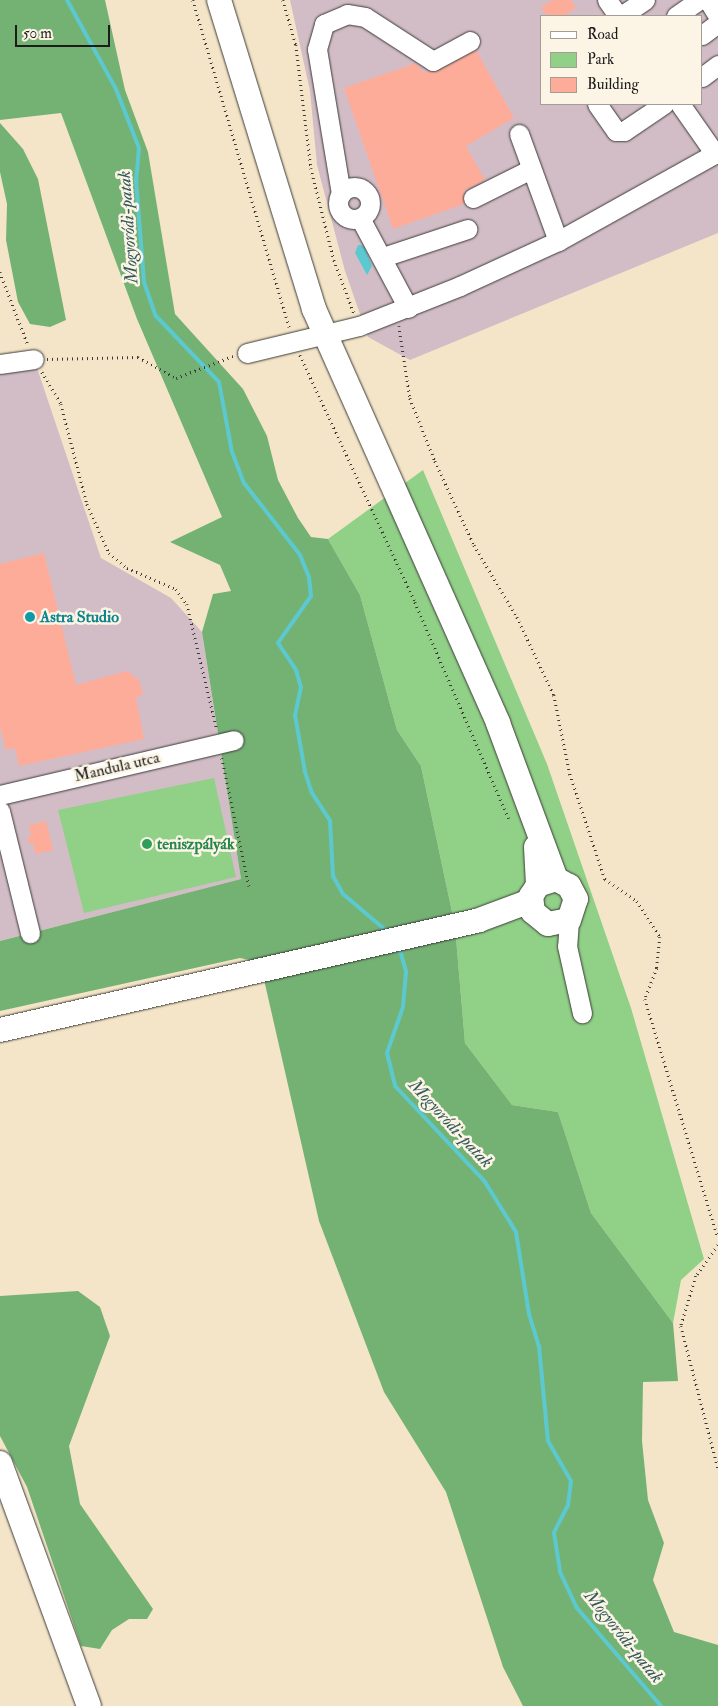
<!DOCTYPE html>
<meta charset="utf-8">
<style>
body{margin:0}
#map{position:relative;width:718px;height:1706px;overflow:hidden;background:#f4e5c9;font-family:"IM FELL Double Pica",serif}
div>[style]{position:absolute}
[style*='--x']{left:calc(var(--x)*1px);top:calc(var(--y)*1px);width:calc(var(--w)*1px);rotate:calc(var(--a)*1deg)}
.industrial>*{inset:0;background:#d2bdc7}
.green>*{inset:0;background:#90d087}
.forest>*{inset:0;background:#74b274}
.water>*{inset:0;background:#5cc9d1}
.stream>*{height:4px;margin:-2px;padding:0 2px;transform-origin:2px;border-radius:2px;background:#5cc9d1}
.building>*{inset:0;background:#feac9a}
.path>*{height:2.5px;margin-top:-1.25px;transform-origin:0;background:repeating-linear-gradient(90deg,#3c3a36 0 1px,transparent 0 5px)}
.roads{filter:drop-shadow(0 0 1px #3c3a36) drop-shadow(0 0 1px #3c3a36)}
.minor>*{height:19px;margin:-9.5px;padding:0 9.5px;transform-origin:9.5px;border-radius:9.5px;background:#fff}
.minor>.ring{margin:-9.5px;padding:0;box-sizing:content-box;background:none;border:19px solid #fff;border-radius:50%}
.major>*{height:24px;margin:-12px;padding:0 12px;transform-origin:12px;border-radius:12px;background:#fff}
.dots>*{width:14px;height:14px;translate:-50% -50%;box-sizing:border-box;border:2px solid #fcf5e5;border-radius:50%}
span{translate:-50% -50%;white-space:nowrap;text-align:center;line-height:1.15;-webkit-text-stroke:5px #fcf5e5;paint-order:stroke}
.culture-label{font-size:16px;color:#0d838f;font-weight:700}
.left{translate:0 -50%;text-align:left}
.street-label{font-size:16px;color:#1c1c1c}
.leisure-label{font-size:16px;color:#27864d;font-weight:700}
.water-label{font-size:18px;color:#32595b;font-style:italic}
.legend{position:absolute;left:540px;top:15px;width:162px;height:90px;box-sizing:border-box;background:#fcf5e5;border:1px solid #a29e95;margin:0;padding:6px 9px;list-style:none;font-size:15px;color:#1c1c1c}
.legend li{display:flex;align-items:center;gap:10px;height:25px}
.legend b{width:25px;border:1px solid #a29e95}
.scale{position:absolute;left:15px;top:25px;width:95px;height:22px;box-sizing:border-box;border:2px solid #1c1c1c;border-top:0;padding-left:6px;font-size:15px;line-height:18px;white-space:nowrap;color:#1c1c1c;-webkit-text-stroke:4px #fcf5e5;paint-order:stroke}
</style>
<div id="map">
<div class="industrial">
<div style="clip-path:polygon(evenodd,290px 0,718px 0,718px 233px,410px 360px,368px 337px,345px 271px,317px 165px,310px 91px,290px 0,542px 16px,702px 16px,702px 104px,542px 104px,542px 16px)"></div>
<div style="clip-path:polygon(34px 359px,101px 558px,171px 598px,202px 632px,241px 879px,0 941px,0 364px)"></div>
</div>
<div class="green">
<div style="clip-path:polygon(423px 470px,547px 764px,631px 1008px,704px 1259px,681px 1280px,673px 1323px,591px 1213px,558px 1112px,512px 1105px,465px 1043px,455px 926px,421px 766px,397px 730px,360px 595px,328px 539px)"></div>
<div style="clip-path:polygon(214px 778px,236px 877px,84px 913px,58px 810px)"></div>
</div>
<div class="forest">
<div style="clip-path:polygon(0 0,105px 0,125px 90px,148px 152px,175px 314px,243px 389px,267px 436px,278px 480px,298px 518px,311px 537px,328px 539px,360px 595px,397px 730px,421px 766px,455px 926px,465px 1043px,512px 1105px,558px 1112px,591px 1213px,673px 1323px,678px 1381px,643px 1382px,642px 1441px,648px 1500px,664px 1543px,653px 1580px,674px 1632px,718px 1645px,718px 1706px,523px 1706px,503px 1667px,446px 1492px,384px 1392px,319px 1221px,260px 962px,240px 958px,0 1011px,0 941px,241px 879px,202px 632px,213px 594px,231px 591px,220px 565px,170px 542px,222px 517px,137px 319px,61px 113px,0 120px)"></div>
<div style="clip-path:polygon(0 123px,23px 149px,38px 179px,66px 320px,50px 327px,30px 324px,18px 302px,6px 240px,7px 204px,0 172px)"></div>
<div style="clip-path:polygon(78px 1291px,100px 1307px,110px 1336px,69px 1446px,80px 1504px,153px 1609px,147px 1619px,129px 1619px,112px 1630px,100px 1649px,81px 1646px,27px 1487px,0 1436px,0 1296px)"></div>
</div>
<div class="water">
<div style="clip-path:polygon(358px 245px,364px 246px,372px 266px,367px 275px,355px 253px)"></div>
</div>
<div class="stream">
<div style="--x:67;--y:0;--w:102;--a:61.2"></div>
<div style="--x:116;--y:89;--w:63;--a:68.7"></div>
<div style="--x:139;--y:148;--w:32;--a:95"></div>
<div style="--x:136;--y:180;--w:102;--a:85.5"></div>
<div style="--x:144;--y:282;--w:36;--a:71"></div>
<div style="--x:156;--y:316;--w:91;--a:46.3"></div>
<div style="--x:219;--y:382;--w:71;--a:79.5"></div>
<div style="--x:232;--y:452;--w:33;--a:69"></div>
<div style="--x:244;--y:483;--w:91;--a:52.1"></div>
<div style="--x:300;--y:555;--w:24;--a:68"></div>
<div style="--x:309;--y:577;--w:19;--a:84"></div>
<div style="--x:311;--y:596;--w:57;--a:125.1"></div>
<div style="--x:278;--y:643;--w:32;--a:56"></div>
<div style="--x:296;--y:670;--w:18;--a:74"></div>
<div style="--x:301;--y:687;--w:29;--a:102"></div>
<div style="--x:295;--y:715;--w:58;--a:80"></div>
<div style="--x:305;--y:772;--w:22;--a:72"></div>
<div style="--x:312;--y:793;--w:33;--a:57"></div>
<div style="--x:330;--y:821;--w:55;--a:86.9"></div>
<div style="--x:333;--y:876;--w:21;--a:61"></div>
<div style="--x:343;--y:894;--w:60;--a:40.3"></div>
<div style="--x:399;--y:947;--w:26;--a:74"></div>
<div style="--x:406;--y:972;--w:35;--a:95"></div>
<div style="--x:403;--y:1007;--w:49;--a:109.2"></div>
<div style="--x:387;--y:1053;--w:34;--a:76"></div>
<div style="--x:395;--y:1086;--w:132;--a:46.8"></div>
<div style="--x:485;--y:1182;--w:59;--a:58.2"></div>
<div style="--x:516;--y:1232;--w:83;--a:81"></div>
<div style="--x:529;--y:1314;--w:34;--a:73"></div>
<div style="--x:539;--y:1346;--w:95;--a:84.6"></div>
<div style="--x:548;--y:1441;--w:46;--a:60.1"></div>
<div style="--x:571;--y:1481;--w:24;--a:97"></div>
<div style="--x:568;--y:1505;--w:31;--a:117"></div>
<div style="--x:554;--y:1533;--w:39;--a:81"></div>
<div style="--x:560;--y:1572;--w:40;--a:65"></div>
<div style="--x:577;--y:1608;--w:129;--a:49.4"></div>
</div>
<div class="building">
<div style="clip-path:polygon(553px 0,571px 0,576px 8px,564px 16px,547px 16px,541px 7px)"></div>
<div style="clip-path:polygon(476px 50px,514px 118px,466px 146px,485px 180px,464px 191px,464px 204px,393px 229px,344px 88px,416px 63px,423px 72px,438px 71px)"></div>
<div style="clip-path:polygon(44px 553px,76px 685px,127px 671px,139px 680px,143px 695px,136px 697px,144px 739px,19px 766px,15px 748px,6px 750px,0 727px,0 564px)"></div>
<div style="clip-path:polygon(46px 821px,53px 850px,35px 854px,33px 843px,26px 842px,31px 834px,29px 825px)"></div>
</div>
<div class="path">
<div style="--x:193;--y:0;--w:341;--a:73.6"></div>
<div style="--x:283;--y:0;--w:47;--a:73.9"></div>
<div style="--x:296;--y:45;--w:124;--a:83"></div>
<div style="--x:311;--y:168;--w:95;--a:76"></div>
<div style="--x:334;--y:260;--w:57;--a:69.3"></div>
<div style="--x:0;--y:272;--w:78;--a:69"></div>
<div style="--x:399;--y:326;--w:73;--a:81.3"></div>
<div style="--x:410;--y:398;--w:68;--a:68.4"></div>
<div style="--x:435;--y:461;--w:93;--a:65.1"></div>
<div style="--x:474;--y:545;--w:84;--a:59.2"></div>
<div style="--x:517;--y:617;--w:86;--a:64.6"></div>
<div style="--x:554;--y:695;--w:81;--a:78.6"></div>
<div style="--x:570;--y:774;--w:111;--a:71.6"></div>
<div style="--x:605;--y:879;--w:39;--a:35"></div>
<div style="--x:637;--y:901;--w:43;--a:57.4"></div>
<div style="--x:660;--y:937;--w:31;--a:96"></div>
<div style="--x:657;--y:968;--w:33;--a:111"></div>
<div style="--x:645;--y:999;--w:250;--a:73"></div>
<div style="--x:300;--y:355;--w:272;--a:65"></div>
<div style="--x:415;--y:602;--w:236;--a:66.6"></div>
<div style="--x:47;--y:359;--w:91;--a:-1.3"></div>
<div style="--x:138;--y:357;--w:43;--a:28.9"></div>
<div style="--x:176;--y:378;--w:61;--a:-21.1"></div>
<div style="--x:42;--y:372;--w:37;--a:59"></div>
<div style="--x:61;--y:404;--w:103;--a:75.4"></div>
<div style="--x:87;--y:504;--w:54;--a:65.8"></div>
<div style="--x:109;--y:553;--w:23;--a:40"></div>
<div style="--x:127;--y:568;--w:53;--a:23.2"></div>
<div style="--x:176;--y:589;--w:19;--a:54"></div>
<div style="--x:187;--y:604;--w:130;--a:76.6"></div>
<div style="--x:222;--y:758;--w:131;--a:78.1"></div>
<div style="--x:718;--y:1245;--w:38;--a:125"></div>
<div style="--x:696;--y:1276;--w:52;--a:106.7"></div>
<div style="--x:681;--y:1326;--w:147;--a:75.4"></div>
</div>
<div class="roads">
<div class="minor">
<div style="--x:607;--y:0;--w:19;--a:55"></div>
<div style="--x:708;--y:0;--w:19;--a:58"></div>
<div style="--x:621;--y:16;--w:29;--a:-34"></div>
<div style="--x:676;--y:16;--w:28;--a:-35"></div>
<div style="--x:702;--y:35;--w:20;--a:-37"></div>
<div style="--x:702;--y:77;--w:20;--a:-37"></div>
<div style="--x:597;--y:104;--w:33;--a:55"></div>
<div style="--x:616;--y:131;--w:8;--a:0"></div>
<div style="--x:624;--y:131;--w:48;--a:-34"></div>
<div style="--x:680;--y:104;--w:61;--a:55"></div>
<div style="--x:519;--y:134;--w:114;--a:70"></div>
<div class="ring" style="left:338px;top:187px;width:13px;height:13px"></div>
<div style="--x:341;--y:194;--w:147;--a:-99.4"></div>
<div style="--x:317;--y:49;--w:26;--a:-74"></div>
<div style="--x:324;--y:24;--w:25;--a:-23"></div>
<div style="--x:347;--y:14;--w:18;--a:9"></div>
<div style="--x:365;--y:17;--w:81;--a:32.9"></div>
<div style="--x:433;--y:61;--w:42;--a:-28.4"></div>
<div style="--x:473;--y:198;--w:65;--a:-26.6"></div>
<div style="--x:360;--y:218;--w:102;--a:61.9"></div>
<div style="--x:383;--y:257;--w:89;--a:-18.4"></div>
<div style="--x:247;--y:353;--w:115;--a:-13.6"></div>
<div style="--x:359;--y:326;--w:109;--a:-21.6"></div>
<div style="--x:460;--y:286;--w:108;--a:-24.7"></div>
<div style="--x:558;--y:241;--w:183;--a:-29.1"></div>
<div style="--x:0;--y:364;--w:34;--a:-8"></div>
<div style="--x:0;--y:795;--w:240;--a:-13.2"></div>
<div style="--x:0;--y:811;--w:126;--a:76.2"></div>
<div style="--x:569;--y:920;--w:26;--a:94"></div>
<div style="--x:567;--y:946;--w:69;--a:77.4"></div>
</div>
<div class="major">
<div style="--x:219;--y:0;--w:323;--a:72.9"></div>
<div style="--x:314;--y:309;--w:453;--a:66"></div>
<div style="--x:498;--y:723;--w:166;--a:69.6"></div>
<div style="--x:536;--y:847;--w:38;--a:87"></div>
<div style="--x:538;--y:885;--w:13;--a:122"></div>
<div style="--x:531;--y:896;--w:16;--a:83"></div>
<div style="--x:533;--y:912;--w:19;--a:39"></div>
<div style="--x:548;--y:924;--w:21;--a:-11"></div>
<div style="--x:569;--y:920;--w:22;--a:-72"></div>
<div style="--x:576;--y:899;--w:15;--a:-118"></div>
<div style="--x:569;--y:886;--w:15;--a:-152"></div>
<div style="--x:556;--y:879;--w:19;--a:162"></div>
<div style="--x:0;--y:1030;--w:491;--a:-12.9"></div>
<div style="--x:479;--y:920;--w:54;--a:-20.4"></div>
<div style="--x:0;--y:1463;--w:259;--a:69.9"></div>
</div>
</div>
<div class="dots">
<div style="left:30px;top:617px;background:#0f9aa8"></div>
<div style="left:147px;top:844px;background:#2e9e5b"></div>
</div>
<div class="culture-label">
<span class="left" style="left:40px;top:617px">Astra Studio</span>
</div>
<div class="street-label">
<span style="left:117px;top:767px;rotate:-13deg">Mandula utca</span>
</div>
<div class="leisure-label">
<span class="left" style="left:157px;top:844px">teniszpályák</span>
</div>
<div class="water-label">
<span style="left:129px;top:227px;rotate:-94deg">Mogyoródi-patak</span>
<span style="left:450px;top:1124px;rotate:47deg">Mogyoródi-patak</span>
<span style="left:623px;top:1637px;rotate:51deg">Mogyoródi-patak</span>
</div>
<ul class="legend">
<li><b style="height:6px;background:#fff"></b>Road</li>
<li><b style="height:14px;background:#90d087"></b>Park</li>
<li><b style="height:14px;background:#feac9a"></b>Building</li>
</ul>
<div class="scale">50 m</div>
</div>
